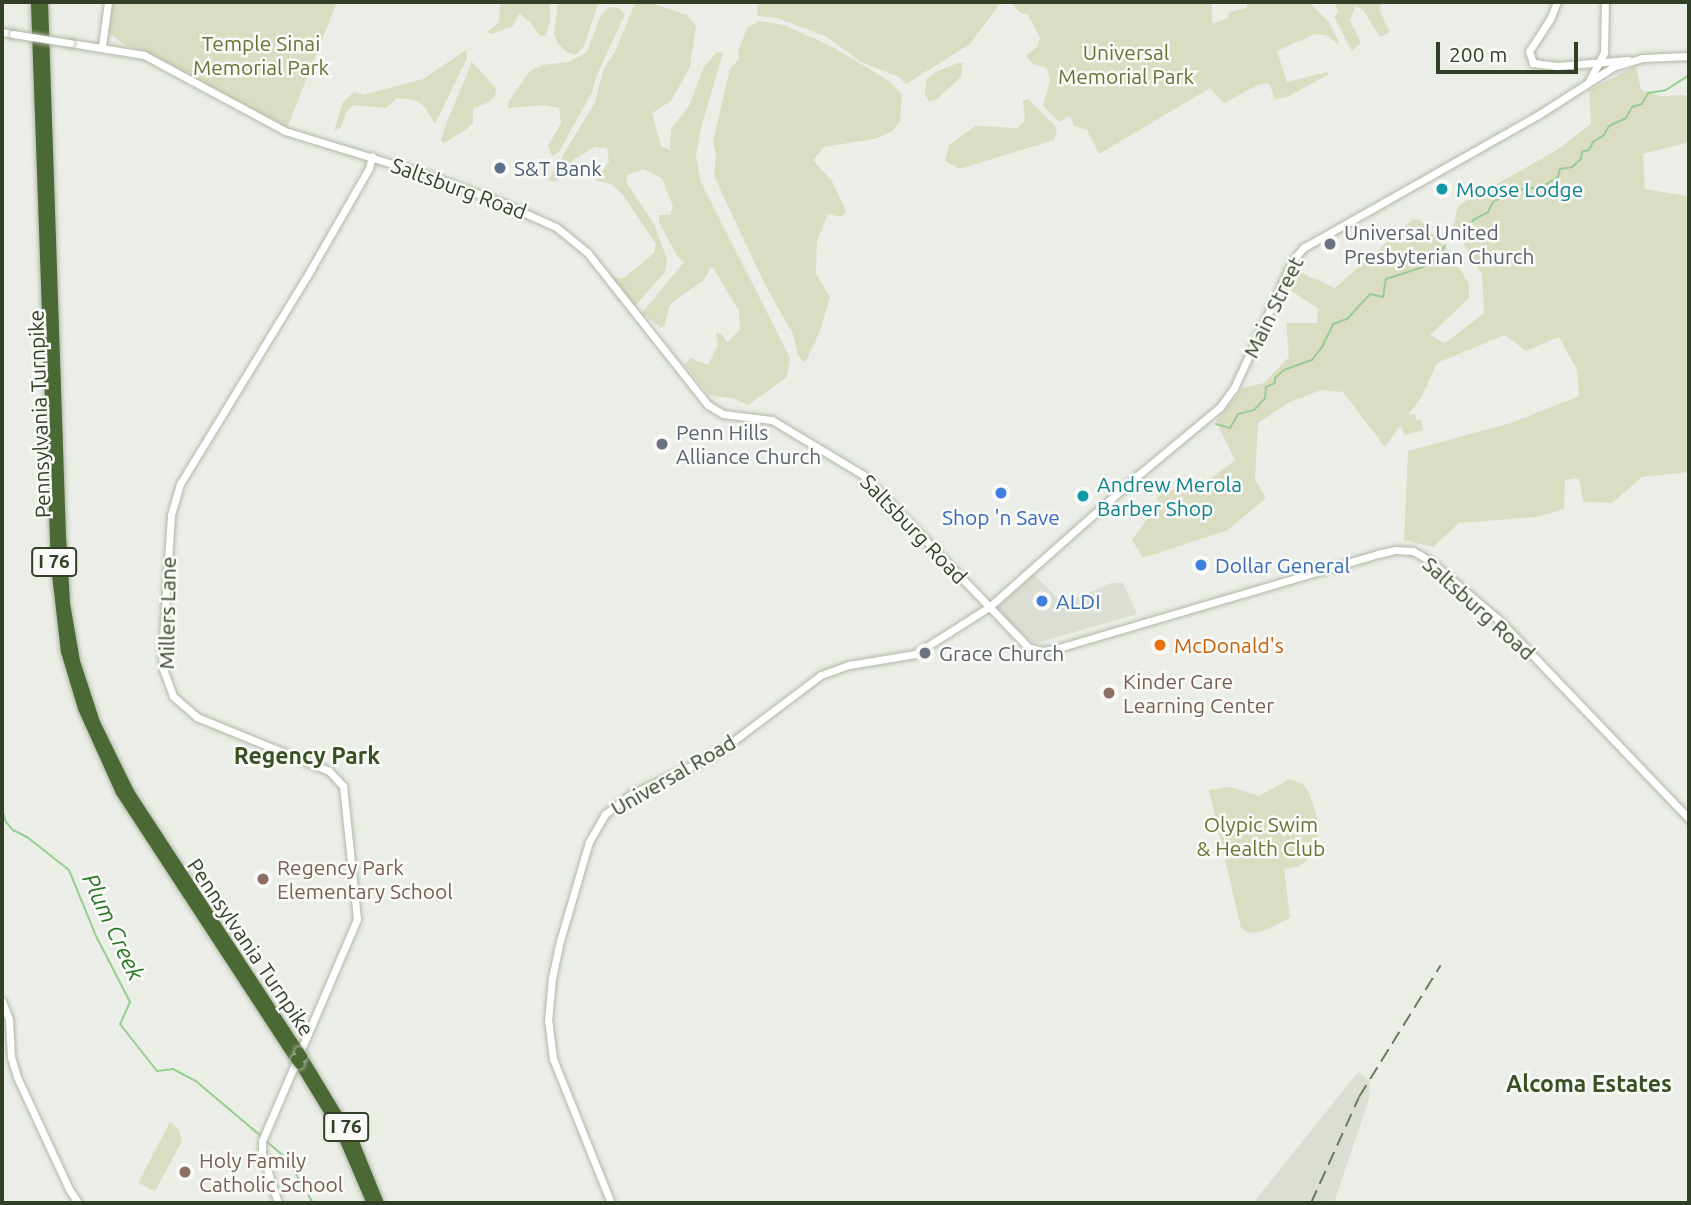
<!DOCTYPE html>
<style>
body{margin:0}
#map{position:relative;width:1691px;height:1205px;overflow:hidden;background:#ebeee7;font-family:Ubuntu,sans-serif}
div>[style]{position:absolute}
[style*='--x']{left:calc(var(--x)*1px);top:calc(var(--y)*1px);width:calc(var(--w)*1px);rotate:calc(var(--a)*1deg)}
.built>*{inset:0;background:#dbded5}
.green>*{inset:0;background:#dbddc2}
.stream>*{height:2px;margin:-1px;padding:0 1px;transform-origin:1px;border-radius:1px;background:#97ce94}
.roads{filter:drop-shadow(0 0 2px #b0b9a6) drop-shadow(0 0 2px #b0b9a6)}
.secondary>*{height:7px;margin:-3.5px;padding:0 3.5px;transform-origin:3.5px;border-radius:3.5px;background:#fff}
.highway>*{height:9px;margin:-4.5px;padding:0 4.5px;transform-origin:4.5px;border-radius:4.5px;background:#4a6935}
.rail>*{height:2px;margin-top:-1px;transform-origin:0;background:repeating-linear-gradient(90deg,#6d7a61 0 14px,transparent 0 21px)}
.bridges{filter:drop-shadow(0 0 2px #b0b9a6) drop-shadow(0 0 2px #b0b9a6)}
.secondary-bridge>*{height:7px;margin:-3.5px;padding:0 3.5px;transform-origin:3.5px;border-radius:3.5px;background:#fff}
.highway-bridge>*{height:9px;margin:-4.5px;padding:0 4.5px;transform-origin:4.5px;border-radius:4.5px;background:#4a6935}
.dots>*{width:19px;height:19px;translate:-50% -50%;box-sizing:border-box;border:4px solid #f9faf7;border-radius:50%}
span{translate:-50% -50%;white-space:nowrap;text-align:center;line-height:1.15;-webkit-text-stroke:5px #f9faf7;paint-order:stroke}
.shield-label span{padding:2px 5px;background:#f9faf7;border:2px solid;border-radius:5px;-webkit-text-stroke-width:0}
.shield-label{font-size:19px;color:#323f27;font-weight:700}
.park-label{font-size:21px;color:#687334}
.service-label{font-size:21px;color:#4e5e75}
.left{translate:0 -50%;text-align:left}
.street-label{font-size:21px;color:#323f27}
.culture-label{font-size:21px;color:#0d838f}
.worship-label{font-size:21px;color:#5b616d}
.shop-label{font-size:21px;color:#366cbe}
.food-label{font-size:21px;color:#c56008}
.education-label{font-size:21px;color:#785e54}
.neighbourhood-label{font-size:23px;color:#385024;font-weight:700}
.water-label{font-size:23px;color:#287725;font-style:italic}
.frame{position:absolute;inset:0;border:4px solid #323f27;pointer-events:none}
.scale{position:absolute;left:1436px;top:42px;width:142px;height:32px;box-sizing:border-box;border:4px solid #323f27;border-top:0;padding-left:9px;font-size:21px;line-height:24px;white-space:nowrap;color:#323f27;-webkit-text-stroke:5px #f9faf7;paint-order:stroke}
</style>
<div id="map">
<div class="built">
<div style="clip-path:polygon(1034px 574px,1063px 604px,1111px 583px,1123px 583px,1137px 614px,1037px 643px,1028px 639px,996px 609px)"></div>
<div style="clip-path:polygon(1358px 1072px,1370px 1081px,1369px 1099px,1334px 1203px,1253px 1203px)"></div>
</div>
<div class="green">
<div style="clip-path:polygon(111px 2px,337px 2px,287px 128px,167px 63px,124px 44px,111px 35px,108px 25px)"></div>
<div style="clip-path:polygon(500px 2px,550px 2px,550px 22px,545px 36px,539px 35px,532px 24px,519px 13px,513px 26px,493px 34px,487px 32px,499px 22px)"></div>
<div style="clip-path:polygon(558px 2px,598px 4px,584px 46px,576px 55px,567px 52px,558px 44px,554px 34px)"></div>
<div style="clip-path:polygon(648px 2px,687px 15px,696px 26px,690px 67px,671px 101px,652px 113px,661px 146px,670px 150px,671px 129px,689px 106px,704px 67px,717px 52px,723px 53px,701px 128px,696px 156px,701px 182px,790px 358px,787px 377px,748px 405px,735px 399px,709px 395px,685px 365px,690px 358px,708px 365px,718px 345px,716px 332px,723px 335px,727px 343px,740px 329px,739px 311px,714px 269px,711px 267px,704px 280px,675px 300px,669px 307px,665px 325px,661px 328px,642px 313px,684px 262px,677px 256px,659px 222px,659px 215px,670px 215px,673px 207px,662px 178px,643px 169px,628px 175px,626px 182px,654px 224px,667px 259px,665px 272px,635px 306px,609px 274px,620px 279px,625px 277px,654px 253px,656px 244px,623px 195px,611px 184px,595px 180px,609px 162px,607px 148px,595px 147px,574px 159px,565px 174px,554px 182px,548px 180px,595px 102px,604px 68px,615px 52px,635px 3px)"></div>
<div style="clip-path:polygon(758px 2px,1001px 2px,970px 44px,906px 84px,899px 77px,861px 62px,827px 37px,777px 18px,757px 16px)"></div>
<div style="clip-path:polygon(1011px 2px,1212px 2px,1212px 24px,1228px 18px,1229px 12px,1246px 8px,1248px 2px,1309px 2px,1329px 22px,1338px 40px,1338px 44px,1326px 35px,1315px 34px,1277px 51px,1287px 82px,1327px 72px,1328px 75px,1287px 97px,1275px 99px,1269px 83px,1260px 84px,1224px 103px,1210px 88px,1099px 154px,1087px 130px,1074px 126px,1070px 116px,1059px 122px,1043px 106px,1050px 81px,1047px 68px,1033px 64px,1026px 56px,1037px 47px,1040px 38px,1028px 15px,1019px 12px)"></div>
<div style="clip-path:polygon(1335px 2px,1383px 2px,1379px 9px,1390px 32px,1380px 37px,1363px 10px,1356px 6px,1350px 20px,1361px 43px,1352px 51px,1334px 17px,1338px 12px)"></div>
<div style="clip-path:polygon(609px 7px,619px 8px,625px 14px,596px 77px,592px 92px,559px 152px,552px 156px,548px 146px,561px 123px,559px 108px,544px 105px,508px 108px,509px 101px,530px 71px,542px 65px,569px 62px,586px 53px,601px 15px)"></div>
<div style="clip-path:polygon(759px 21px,784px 25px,835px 48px,889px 81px,902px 94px,900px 121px,893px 131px,874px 139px,824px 147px,813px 160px,832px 181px,846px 211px,841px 217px,828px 214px,817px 241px,816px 274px,830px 297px,820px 331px,805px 363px,798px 355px,793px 334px,765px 285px,714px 176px,716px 156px,713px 141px,730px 69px,739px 59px,738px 50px,748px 27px)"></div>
<div style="clip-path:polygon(466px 50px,467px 58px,435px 124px,424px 106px,414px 100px,397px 98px,386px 108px,353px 105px,347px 111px,341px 127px,334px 131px,343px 102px,354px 92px,363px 95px,423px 79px)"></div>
<div style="clip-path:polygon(472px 62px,496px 88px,495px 96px,491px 101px,473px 109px,473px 123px,467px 129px,444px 143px,441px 140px,446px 124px)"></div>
<div style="clip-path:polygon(958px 63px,963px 63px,961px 77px,938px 98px,929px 102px,925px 95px,926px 80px,936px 72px)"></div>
<div style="clip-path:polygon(1636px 66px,1641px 90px,1661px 96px,1685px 95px,1689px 98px,1689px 142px,1643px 154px,1645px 189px,1687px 196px,1689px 200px,1689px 472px,1642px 477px,1612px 503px,1583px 502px,1579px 478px,1565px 480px,1564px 509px,1536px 517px,1459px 523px,1433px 547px,1404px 540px,1408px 451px,1511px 423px,1579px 396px,1577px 370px,1559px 337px,1526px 351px,1505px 335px,1437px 363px,1422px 396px,1408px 415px,1415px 414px,1416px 420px,1421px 419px,1423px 430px,1404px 435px,1401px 425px,1385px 447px,1343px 392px,1321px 390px,1288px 403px,1258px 423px,1255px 480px,1266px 498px,1228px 530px,1143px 558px,1132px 540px,1158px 505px,1157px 495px,1213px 477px,1235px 460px,1216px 421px,1243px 388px,1264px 383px,1289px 357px,1286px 323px,1317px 323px,1318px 308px,1291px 291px,1300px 272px,1335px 288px,1413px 219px,1420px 220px,1449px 251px,1469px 284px,1469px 298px,1430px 335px,1445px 343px,1484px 313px,1482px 274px,1453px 227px,1458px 206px,1557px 150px,1591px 124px,1589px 90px)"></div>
<div style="clip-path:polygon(1028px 99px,1054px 125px,1057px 131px,1054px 140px,960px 169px,945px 161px,949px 145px,975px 126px,1017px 128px,1025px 121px,1023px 100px)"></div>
<div style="clip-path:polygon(1290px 779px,1303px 784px,1310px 795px,1319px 824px,1317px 851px,1300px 866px,1284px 869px,1290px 918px,1263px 931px,1250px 933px,1241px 928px,1209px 790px,1231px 787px,1259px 796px)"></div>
<div style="clip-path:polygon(170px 1122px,179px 1130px,182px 1141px,155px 1191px,138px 1183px)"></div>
</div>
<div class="stream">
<div style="--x:1460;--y:238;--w:7;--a:-34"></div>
<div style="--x:1466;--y:234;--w:16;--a:-63"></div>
<div style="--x:1473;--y:220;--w:17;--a:-28"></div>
<div style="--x:1488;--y:212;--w:11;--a:-63"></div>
<div style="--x:1493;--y:202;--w:25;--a:-29"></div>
<div style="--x:1515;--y:190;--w:27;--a:-6"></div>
<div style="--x:1542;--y:187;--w:19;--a:-32"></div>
<div style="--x:1558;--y:177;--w:8;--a:-76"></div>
<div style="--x:1560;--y:169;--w:12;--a:-9"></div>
<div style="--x:1572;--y:167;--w:12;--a:-42"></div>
<div style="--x:1581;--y:159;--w:7;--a:-82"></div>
<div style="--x:1582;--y:152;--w:7;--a:-16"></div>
<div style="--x:1589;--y:150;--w:9;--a:-63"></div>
<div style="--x:1593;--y:142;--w:13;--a:-32"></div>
<div style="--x:1604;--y:135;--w:10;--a:-61"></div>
<div style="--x:1609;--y:126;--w:19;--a:-25"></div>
<div style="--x:1626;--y:118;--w:13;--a:-61"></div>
<div style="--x:1632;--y:107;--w:10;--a:-17"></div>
<div style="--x:1642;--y:104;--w:13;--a:-61"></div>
<div style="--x:1648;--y:93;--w:18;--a:-9"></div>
<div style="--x:1666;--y:90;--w:27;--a:-33"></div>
<div style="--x:1216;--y:424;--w:15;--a:16"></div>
<div style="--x:1230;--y:428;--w:16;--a:-60"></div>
<div style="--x:1238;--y:414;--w:16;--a:-14"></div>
<div style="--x:1254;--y:410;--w:16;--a:-47"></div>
<div style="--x:1265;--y:398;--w:11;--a:-85"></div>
<div style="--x:1266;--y:387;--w:10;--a:-24"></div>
<div style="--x:1275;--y:383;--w:5;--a:-90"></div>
<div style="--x:1275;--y:378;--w:12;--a:-42"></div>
<div style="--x:1284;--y:370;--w:30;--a:-20"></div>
<div style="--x:1312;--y:360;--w:16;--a:-52"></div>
<div style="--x:1322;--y:347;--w:25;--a:-64"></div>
<div style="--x:1333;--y:324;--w:15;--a:-20"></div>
<div style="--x:1347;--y:319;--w:34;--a:-47"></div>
<div style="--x:1370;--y:294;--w:13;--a:13"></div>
<div style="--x:1383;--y:297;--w:18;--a:-81"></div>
<div style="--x:1386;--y:279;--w:39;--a:-18"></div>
<div style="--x:1423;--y:267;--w:18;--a:-29"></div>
<div style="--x:1439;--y:258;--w:14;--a:-65"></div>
<div style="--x:2;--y:809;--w:14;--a:73"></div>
<div style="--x:6;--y:822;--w:11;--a:49"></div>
<div style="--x:13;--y:830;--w:16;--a:27"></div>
<div style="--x:27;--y:837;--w:53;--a:38.2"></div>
<div style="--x:69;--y:870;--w:71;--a:67.8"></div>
<div style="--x:96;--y:936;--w:74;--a:62.7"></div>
<div style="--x:130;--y:1002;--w:24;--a:114"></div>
<div style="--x:120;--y:1024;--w:60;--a:51.8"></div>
<div style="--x:157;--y:1071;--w:16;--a:-7"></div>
<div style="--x:173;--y:1069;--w:27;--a:28"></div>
<div style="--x:197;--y:1082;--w:84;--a:40.2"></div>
<div style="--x:265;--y:1140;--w:29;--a:41"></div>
<div style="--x:287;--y:1159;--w:51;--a:59.4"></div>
</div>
<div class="roads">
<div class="secondary">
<div style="--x:1557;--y:2;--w:18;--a:112"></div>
<div style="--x:1550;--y:19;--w:38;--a:123"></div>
<div style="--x:1529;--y:51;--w:13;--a:72"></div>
<div style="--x:1533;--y:63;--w:24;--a:7"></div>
<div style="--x:1557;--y:66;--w:71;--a:-4.8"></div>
<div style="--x:2;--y:32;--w:11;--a:10"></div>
<div style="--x:70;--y:43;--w:75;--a:9.2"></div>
<div style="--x:144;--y:55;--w:160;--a:28.3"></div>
<div style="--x:285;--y:131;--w:146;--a:17.1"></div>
<div style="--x:425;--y:174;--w:80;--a:20.5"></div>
<div style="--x:500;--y:202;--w:61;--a:24.1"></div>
<div style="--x:556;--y:227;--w:40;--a:39"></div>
<div style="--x:587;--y:252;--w:195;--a:51.7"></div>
<div style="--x:708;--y:405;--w:17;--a:31"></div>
<div style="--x:723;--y:414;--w:49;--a:7"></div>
<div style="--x:772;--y:420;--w:106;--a:31.1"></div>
<div style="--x:863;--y:475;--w:238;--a:46.2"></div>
<div style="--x:1028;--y:647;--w:15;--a:16"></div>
<div style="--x:1042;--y:651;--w:13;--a:-9"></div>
<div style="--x:1055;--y:649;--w:337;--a:-16.4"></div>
<div style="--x:1378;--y:554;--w:18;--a:-13"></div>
<div style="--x:1396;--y:550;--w:17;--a:3"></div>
<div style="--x:1413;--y:551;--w:20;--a:30"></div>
<div style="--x:1430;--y:561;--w:89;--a:40.5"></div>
<div style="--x:1498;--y:619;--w:277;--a:46.3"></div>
<div style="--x:102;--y:46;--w:44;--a:-82.2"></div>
<div style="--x:1589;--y:81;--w:32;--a:-62"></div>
<div style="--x:1604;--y:53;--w:51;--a:-88.9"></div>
<div style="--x:2;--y:1001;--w:19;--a:69"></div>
<div style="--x:9;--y:1019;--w:38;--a:87"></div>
<div style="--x:11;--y:1057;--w:21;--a:73"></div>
<div style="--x:17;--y:1077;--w:123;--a:65.1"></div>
<div style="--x:69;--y:1189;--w:17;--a:57"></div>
<div style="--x:278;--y:1203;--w:52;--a:-107.7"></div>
<div style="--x:262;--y:1153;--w:12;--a:-90"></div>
<div style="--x:262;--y:1141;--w:241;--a:-66.8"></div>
<div style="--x:357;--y:919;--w:134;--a:-96"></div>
<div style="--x:343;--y:786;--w:21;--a:-133"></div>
<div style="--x:329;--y:771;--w:143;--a:-157.8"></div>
<div style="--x:197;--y:717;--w:32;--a:-139"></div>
<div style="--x:173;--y:696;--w:29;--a:-110"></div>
<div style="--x:163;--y:669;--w:15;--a:-94"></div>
<div style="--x:162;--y:654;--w:139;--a:-86.3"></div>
<div style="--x:171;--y:515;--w:32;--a:-74"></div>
<div style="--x:180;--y:484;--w:252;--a:-58.6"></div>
<div style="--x:311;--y:269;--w:116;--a:-60.1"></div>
<div style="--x:369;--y:168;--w:12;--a:-76"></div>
<div style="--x:611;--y:1203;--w:155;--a:-111.9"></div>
<div style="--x:553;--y:1059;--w:38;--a:-97"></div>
<div style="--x:548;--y:1021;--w:43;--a:-84.7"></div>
<div style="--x:552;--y:978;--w:38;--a:-78"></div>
<div style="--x:560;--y:941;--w:103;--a:-73.7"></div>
<div style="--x:589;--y:842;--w:32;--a:-60"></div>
<div style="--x:605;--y:814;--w:34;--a:-37"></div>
<div style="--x:632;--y:794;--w:80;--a:-25.3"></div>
<div style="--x:704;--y:760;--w:28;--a:-32"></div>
<div style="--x:728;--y:745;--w:116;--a:-37"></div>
<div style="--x:821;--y:675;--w:30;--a:-20"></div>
<div style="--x:849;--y:665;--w:67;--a:-9.5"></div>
<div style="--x:915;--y:654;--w:88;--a:-32.4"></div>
<div style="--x:989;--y:607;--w:198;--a:-41.5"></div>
<div style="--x:1137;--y:476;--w:108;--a:-39.7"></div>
<div style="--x:1220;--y:407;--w:24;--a:-54"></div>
<div style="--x:1234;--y:388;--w:141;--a:-65.3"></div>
<div style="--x:1293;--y:260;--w:16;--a:-50"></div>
<div style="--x:1303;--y:248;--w:270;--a:-29.5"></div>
<div style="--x:1538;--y:115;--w:89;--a:-32.6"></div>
<div style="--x:1613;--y:67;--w:30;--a:-17"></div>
<div style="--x:1642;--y:58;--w:47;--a:-2.4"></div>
</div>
<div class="highway">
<div style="--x:35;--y:2;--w:563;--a:87.97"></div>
<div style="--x:55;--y:565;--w:87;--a:83.4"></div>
<div style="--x:65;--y:651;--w:59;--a:73.4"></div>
<div style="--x:82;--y:708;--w:92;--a:65.7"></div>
<div style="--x:120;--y:792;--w:319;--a:56.8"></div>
<div style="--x:43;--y:2;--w:533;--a:88.07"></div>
<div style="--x:61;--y:535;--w:68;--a:86.6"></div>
<div style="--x:65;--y:603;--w:59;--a:80.2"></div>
<div style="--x:75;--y:661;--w:64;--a:71.8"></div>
<div style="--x:95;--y:722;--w:79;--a:63.8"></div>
<div style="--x:130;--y:793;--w:308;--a:56.8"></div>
<div style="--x:302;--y:1056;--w:103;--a:58.9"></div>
<div style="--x:355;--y:1144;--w:64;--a:67.9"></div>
<div style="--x:299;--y:1064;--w:79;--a:58.5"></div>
<div style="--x:340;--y:1131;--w:78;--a:66.7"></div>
</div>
</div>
<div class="rail">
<div style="--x:1311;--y:1203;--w:116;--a:-65.6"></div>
<div style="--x:1359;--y:1097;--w:155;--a:-58.2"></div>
</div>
<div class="bridges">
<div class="secondary-bridge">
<div style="--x:13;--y:34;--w:58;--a:9"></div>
</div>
<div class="highway-bridge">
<div style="--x:299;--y:1051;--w:6;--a:59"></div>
<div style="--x:295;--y:1059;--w:6;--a:51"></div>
</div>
</div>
<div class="dots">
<div style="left:500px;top:168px;background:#5c6f8a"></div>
<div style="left:1442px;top:189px;background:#0f9aa8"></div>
<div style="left:1330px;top:244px;background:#6b7280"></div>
<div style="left:662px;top:444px;background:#6b7280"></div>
<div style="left:1001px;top:493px;background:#3f7fe0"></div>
<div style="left:1083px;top:496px;background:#0f9aa8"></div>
<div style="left:1201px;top:565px;background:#3f7fe0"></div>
<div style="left:1042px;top:601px;background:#3f7fe0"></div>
<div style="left:1160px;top:645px;background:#e8710a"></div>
<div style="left:925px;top:653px;background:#6b7280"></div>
<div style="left:1109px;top:693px;background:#8d6e63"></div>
<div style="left:263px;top:879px;background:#8d6e63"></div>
<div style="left:185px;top:1172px;background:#8d6e63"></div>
</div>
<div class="shield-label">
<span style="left:54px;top:562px">I 76</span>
<span style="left:346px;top:1127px">I 76</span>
</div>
<div class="park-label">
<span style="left:261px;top:55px">Temple Sinai<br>Memorial Park</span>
<span style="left:1126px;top:64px">Universal<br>Memorial Park</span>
<span style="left:1261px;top:836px">Olypic Swim<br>&amp; Health Club</span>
</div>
<div class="service-label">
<span class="left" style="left:514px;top:168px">S&amp;T Bank</span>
</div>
<div class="street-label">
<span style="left:459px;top:188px;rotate:20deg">Saltsburg Road</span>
<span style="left:1273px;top:307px;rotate:-64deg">Main Street</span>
<span style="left:39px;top:414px;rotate:-92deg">Pennsylvania Turnpike</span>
<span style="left:914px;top:529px;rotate:46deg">Saltsburg Road</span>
<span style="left:1479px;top:608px;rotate:42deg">Saltsburg Road</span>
<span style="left:167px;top:613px;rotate:-89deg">Millers Lane</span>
<span style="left:673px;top:775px;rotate:-30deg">Universal Road</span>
<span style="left:251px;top:947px;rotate:56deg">Pennsylvania Turnpike</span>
</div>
<div class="culture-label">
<span class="left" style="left:1456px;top:189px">Moose Lodge</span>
<span class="left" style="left:1097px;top:496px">Andrew Merola<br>Barber Shop</span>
</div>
<div class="worship-label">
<span class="left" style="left:1344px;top:244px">Universal United<br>Presbyterian Church</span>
<span class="left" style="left:676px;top:444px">Penn Hills<br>Alliance Church</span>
<span class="left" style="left:939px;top:653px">Grace Church</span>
</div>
<div class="shop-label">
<span style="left:1001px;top:517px">Shop 'n Save</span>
<span class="left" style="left:1215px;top:565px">Dollar General</span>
<span class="left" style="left:1056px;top:601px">ALDI</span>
</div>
<div class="food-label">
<span class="left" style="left:1174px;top:645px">McDonald's</span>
</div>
<div class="education-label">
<span class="left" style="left:1123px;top:693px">Kinder Care<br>Learning Center</span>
<span class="left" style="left:277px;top:879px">Regency Park<br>Elementary School</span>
<span class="left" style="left:199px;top:1172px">Holy Family<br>Catholic School</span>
</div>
<div class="neighbourhood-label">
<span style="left:307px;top:756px">Regency Park</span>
<span style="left:1589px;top:1084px">Alcoma Estates</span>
</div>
<div class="water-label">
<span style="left:113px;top:927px;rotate:65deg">Plum Creek</span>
</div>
<div class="frame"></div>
<div class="scale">200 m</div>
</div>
